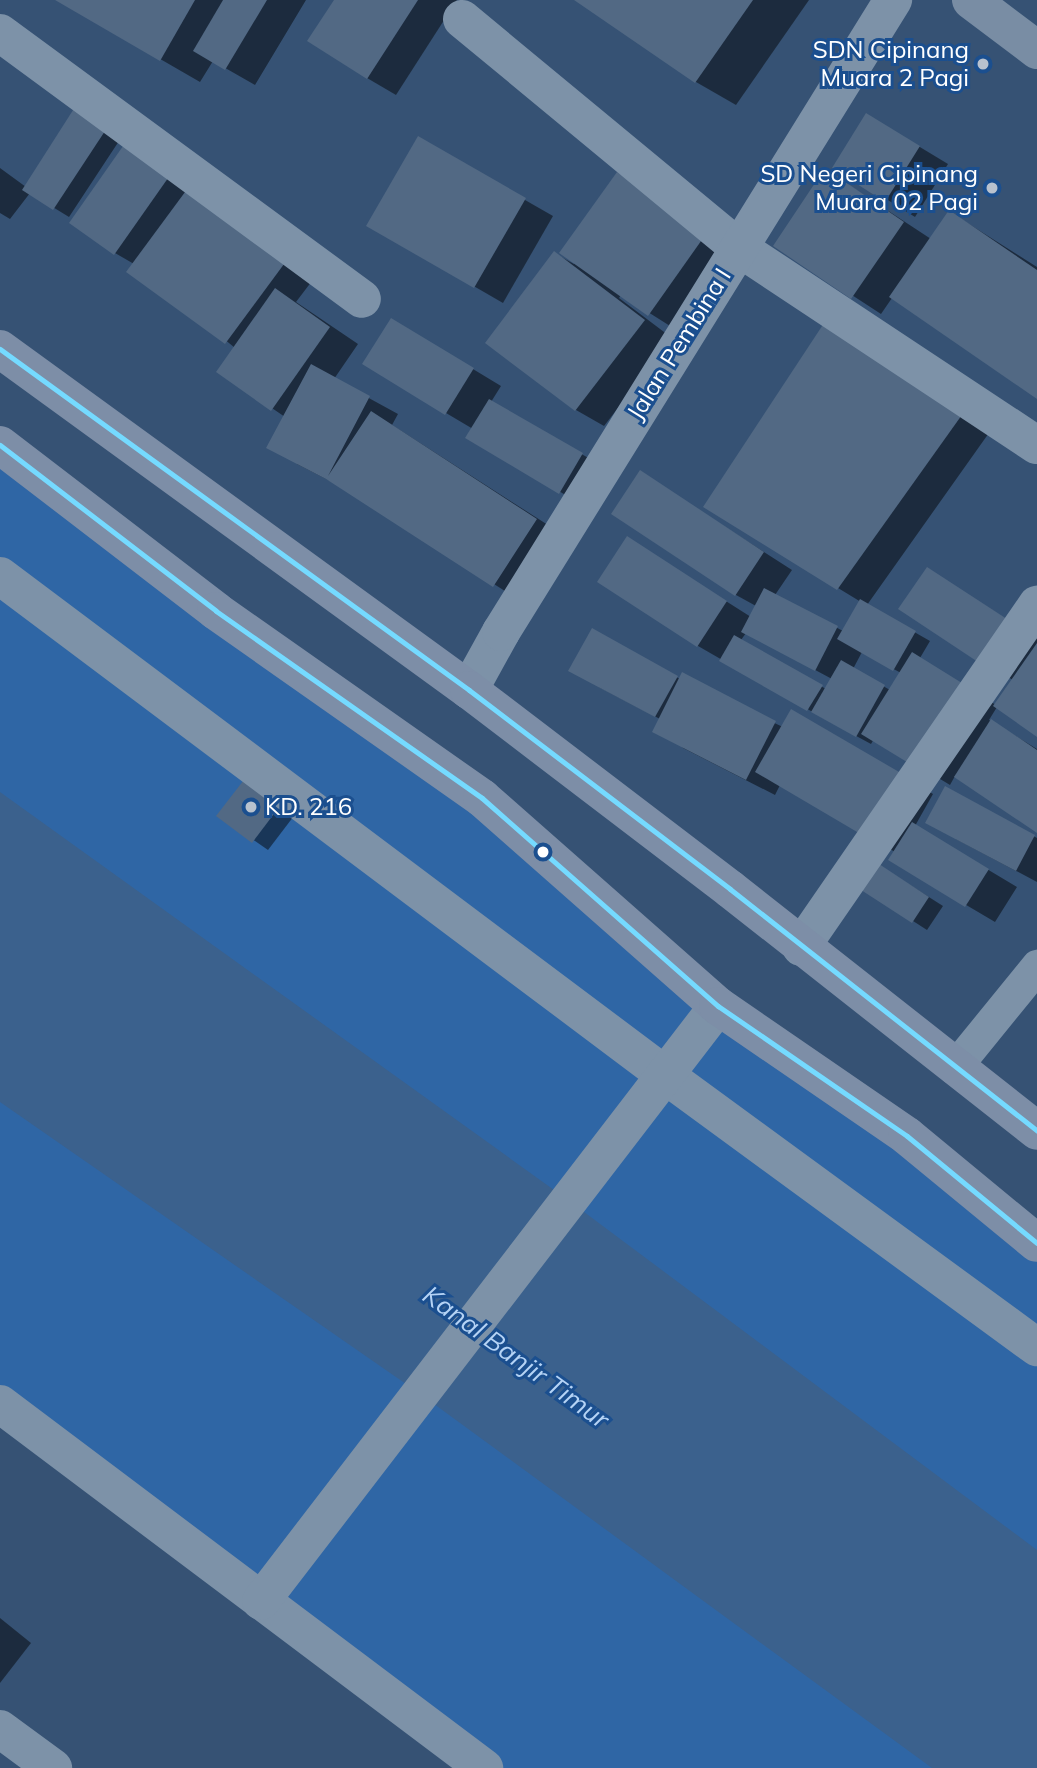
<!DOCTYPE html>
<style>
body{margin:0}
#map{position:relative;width:1037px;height:1768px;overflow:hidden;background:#365274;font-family:Mulish,sans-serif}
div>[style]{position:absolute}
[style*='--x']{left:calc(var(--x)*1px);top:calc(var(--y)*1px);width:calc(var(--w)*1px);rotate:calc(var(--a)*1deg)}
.green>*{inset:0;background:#2f66a5}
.water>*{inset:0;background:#3b618d}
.shadow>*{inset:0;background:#0007}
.building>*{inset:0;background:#526984}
.lane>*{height:33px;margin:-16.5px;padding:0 16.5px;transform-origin:16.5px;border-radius:16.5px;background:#7d92a8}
.street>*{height:38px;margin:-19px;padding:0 19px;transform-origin:19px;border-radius:19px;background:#7d92a8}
.secondary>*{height:38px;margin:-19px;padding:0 19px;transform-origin:19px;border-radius:19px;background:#798da4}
.primary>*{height:38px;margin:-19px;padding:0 19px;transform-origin:19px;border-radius:19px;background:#7d8ea7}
.bus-1>*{height:5px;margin:-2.5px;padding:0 2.5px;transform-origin:2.5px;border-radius:2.5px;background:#75daff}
.dots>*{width:19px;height:19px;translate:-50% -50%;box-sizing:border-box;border:4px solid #1b4f8f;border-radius:50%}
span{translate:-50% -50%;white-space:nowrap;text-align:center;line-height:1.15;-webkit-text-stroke:6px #1b4f8f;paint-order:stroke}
.poi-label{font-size:24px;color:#fff}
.right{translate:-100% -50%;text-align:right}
.left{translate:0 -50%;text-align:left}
.street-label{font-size:24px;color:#fff}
.water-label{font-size:26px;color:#b5d3f5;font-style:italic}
</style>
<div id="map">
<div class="green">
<div style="clip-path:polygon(0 445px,1037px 1243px,1037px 1768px,484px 1768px,0 1404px)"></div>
</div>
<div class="water">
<div style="clip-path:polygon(0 792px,568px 1200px,1037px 1550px,1037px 1768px,932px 1768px,419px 1393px,0 1102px)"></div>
</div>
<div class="shadow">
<div style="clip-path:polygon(58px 0,306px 0,255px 85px,213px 61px,200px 82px)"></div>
<div style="clip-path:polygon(336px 0,457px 0,396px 95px,367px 78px)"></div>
<div style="clip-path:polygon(577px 0,809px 0,736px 105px,696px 82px)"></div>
<div style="clip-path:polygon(76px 110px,121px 138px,69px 217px,30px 193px,10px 219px,0 213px,0 168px,26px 187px)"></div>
<div style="clip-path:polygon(895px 132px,948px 164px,915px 217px,835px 167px)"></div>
<div style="clip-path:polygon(418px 139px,553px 216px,503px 303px,368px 225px)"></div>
<div style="clip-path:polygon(128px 141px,315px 277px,296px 302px,358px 344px,334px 379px,398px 414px,392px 425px,576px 543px,533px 609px,340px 486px,297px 464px,285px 417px,219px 372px,235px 348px,134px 264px,115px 253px)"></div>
<div style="clip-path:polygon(826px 170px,931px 239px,950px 212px,1037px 267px,1037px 396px,892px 298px,881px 314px,775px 245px)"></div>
<div style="clip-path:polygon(646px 190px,734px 252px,678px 331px,621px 295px,619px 298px,672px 338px,604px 426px,576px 410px,554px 253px,574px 264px)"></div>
<div style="clip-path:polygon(evenodd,830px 316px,996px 423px,867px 605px,930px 641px,920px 658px,996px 705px,1013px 680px,982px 662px,928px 569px,1037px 639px,1037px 735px,997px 707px,989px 720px,1037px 749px,1037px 830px,955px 776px,950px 785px,874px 739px,871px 744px,823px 718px,698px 646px,628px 539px,751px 617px,756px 606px,736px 595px,641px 473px,792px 570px,775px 595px,843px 631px,861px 602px,838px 588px,830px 316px,746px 633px,832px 679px,826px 689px,741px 640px,746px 633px,830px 316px,862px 652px,901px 673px,890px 690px,853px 669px,862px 652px)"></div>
<div style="clip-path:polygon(420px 337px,501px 386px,491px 402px,611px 471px,589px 509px,468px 437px,473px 429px,446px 413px)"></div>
<div style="clip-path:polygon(593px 631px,680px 679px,783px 727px,792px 712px,933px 794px,915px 826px,1017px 887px,995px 922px,890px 860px,895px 852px,780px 785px,775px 795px,683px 748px,660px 719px,599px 687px)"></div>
<div style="clip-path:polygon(250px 774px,300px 808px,268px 850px,219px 816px)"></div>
<div style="clip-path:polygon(946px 788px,1037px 838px,1037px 882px,956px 839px)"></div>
<div style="clip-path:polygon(891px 873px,943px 906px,927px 930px,913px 921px)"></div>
<div style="clip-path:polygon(0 1618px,31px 1643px,0 1683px)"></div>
</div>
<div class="building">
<div style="clip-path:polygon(55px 0,195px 0,160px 61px)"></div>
<div style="clip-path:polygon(223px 0,267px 0,225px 70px,193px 51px)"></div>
<div style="clip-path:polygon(334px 0,418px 0,367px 79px,307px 41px)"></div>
<div style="clip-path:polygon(574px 0,753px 0,695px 83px)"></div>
<div style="clip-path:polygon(75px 107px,107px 128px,53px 210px,22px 190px)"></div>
<div style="clip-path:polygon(866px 113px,920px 146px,885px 202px,832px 168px)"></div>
<div style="clip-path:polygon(418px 136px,526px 198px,474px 288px,366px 226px)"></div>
<div style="clip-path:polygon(128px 139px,173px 171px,114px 255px,69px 223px)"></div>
<div style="clip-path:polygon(825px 168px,904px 222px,851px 299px,773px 246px)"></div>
<div style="clip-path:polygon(617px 172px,706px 234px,648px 316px,559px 253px)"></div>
<div style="clip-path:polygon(188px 188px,287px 260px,225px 344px,126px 272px)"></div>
<div style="clip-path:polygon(949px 210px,1037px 270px,1037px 399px,889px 297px)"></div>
<div style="clip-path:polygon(554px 251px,645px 320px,575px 411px,485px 343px)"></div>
<div style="clip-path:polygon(275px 288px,330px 327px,271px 411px,216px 372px)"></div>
<div style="clip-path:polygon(830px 314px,969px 405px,837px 590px,703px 507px)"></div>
<div style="clip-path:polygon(391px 318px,474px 368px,445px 415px,362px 364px)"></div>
<div style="clip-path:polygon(311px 364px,370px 396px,328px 476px,371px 411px,537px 519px,493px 587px,326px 479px,266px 448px)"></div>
<div style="clip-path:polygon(489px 399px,583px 453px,559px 494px,465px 438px)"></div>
<div style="clip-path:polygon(640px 470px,764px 552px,735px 596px,611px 514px)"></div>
<div style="clip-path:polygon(627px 536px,727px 601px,697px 647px,597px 582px)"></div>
<div style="clip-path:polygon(927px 567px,1010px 621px,981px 664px,898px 609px)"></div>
<div style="clip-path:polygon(764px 588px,838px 626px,815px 671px,741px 632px)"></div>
<div style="clip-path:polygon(860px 599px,916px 631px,893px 671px,837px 639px)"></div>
<div style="clip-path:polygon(592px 628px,678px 676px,655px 717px,568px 671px)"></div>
<div style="clip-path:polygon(734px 635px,823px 685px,807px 711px,719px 661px)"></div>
<div style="clip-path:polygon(1037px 643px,1037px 737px,993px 706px)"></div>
<div style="clip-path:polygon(912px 652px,970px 688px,920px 770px,861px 734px)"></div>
<div style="clip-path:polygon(841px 660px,885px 685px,856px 737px,811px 712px)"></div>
<div style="clip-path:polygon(682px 672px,776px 721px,746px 780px,652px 732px)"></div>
<div style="clip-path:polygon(791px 709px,906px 776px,869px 839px,755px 772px)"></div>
<div style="clip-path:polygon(991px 719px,1037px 750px,1037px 833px,954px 777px)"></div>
<div style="clip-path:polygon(250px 772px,286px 798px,252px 843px,216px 816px)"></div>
<div style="clip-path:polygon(945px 786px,1035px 835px,1016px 871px,925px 823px)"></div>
<div style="clip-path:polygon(912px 822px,989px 869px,965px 907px,888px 860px)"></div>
<div style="clip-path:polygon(876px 862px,929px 897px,912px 923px,858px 888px)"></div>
</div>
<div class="lane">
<div style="--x:954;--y:1068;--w:132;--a:-50.9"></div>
</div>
<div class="street">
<div style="--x:462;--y:19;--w:359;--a:39.6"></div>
<div style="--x:739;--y:248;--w:357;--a:33.5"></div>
<div style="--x:0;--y:33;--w:449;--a:36.3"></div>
<div style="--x:0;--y:576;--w:831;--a:36.88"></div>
<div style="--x:665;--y:1075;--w:461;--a:36.2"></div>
<div style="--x:469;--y:690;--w:66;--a:-61.1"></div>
<div style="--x:501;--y:632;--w:744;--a:-58.19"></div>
<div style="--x:801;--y:947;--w:416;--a:-55.4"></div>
<div style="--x:0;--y:1404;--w:606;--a:36.95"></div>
<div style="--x:261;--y:1601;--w:750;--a:-52.47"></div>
<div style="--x:0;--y:1729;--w:66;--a:36.3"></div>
</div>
<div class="secondary">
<div style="--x:971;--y:0;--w:83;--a:37.1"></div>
</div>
<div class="primary">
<div style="--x:0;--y:349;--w:580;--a:36.02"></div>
<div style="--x:469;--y:690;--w:328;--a:37.3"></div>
<div style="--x:730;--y:889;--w:391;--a:38.2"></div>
<div style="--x:0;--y:445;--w:272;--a:37.5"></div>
<div style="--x:216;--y:611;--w:325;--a:35.1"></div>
<div style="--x:482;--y:798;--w:315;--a:41.4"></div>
<div style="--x:718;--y:1006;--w:229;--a:34.5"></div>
<div style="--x:907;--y:1136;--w:168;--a:39.5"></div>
</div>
<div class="bus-1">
<div style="--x:0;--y:349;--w:580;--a:36.02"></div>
<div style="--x:469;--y:690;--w:328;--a:37.3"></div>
<div style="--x:730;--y:889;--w:391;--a:38.2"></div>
<div style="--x:0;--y:445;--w:272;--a:37.5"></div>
<div style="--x:216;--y:611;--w:325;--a:35.1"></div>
<div style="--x:482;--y:798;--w:315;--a:41.4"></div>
<div style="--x:718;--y:1006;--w:229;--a:34.5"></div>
<div style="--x:907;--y:1136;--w:168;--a:39.5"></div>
</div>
<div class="dots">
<div style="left:983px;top:64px;background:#b9c2ce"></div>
<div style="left:992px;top:188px;background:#b9c2ce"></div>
<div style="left:251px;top:807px;background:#b9c2ce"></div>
<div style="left:543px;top:852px;background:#fff"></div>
</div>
<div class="poi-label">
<span class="right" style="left:969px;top:64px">SDN Cipinang<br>Muara 2 Pagi</span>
<span class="right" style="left:978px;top:188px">SD Negeri Cipinang<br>Muara 02 Pagi</span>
<span class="left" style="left:265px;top:807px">KD. 216</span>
</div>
<div class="street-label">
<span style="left:679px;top:344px;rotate:-58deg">Jalan Pembina I</span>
</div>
<div class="water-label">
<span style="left:516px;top:1357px;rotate:36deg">Kanal Banjir Timur</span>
</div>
</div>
